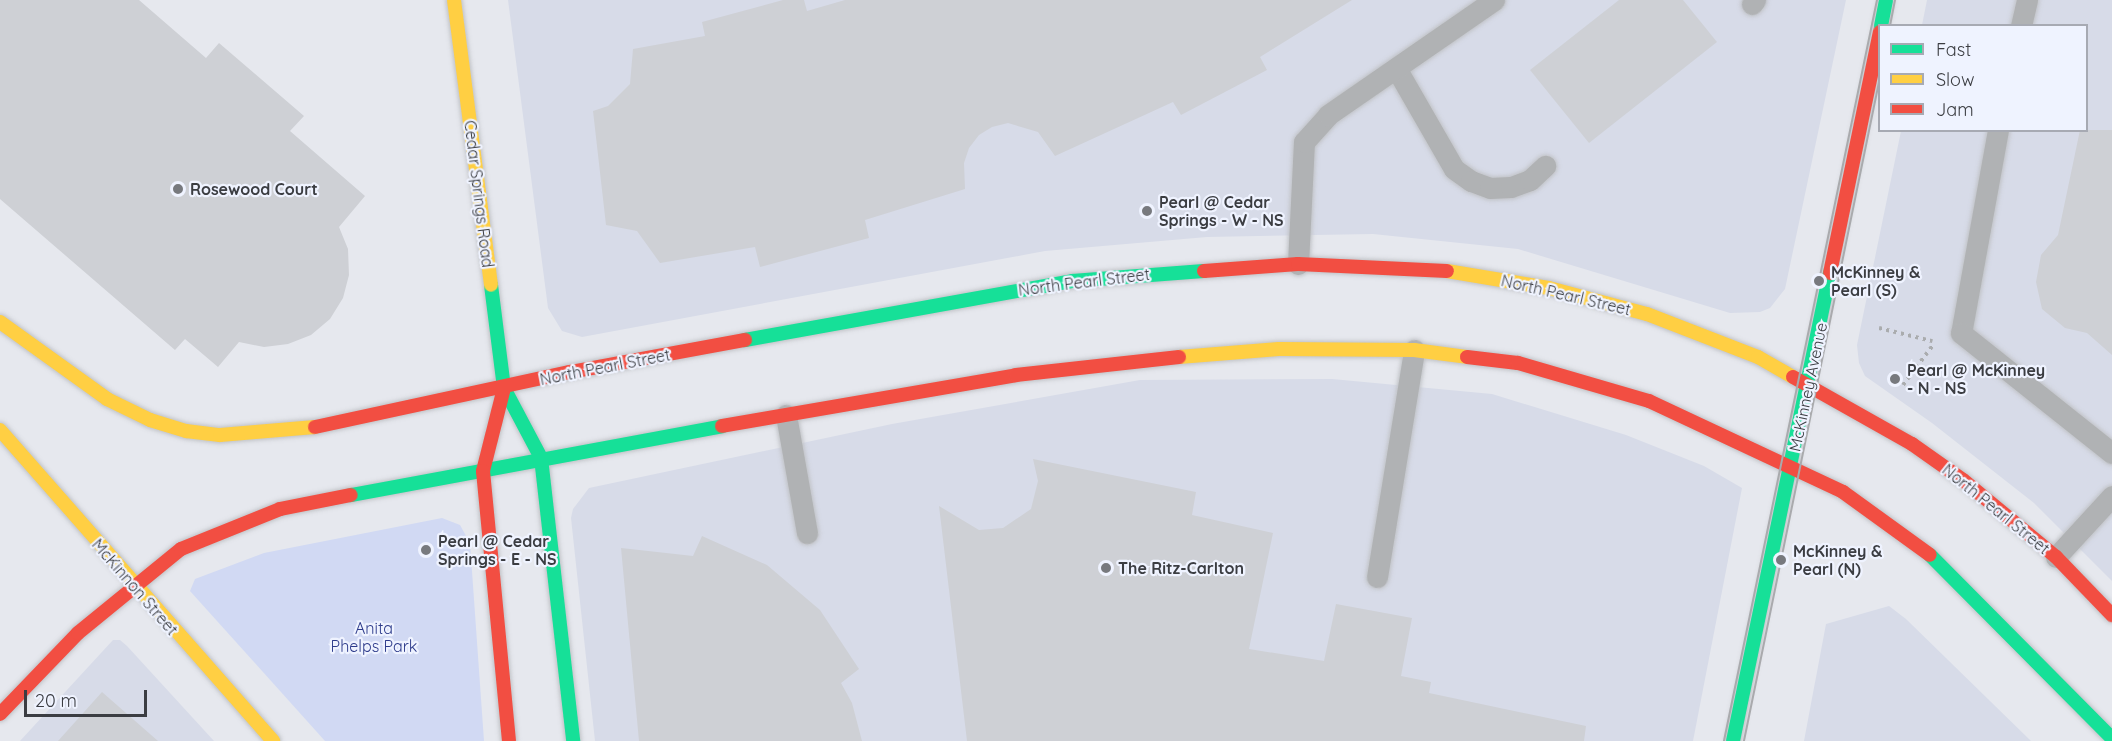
<!DOCTYPE html>
<style>
body{margin:0}
#map{position:relative;width:2112px;height:741px;overflow:hidden;background:#e6e8ee;font-family:Quicksand,sans-serif}
div>[style]{position:absolute}
[style*='--x']{left:calc(var(--x)*1px);top:calc(var(--y)*1px);width:calc(var(--w)*1px);rotate:calc(var(--a)*1deg)}
.built>*{inset:0;background:#d7dbe8}
.green>*{inset:0;background:#d1d9f3}
.building>*{inset:0;background:#ced0d5}
.path>*{height:4px;margin-top:-2px;transform-origin:0;background:repeating-linear-gradient(90deg,#aaacae 0 3px,transparent 0 7.5px)}
.roads{filter:drop-shadow(0 0 2px #c1c3c7) drop-shadow(0 0 2px #c1c3c7)}
.lane>*{height:21px;margin:-10.5px;padding:0 10.5px;transform-origin:10.5px;border-radius:10.5px;background:#b0b2b4}
.fast>*{height:14px;margin:-7px;padding:0 7px;transform-origin:7px;border-radius:7px;background:#16e098}
.slow>*{height:14px;margin:-7px;padding:0 7px;transform-origin:7px;border-radius:7px;background:#ffcf43}
.jam>*{height:14px;margin:-7px;padding:0 7px;transform-origin:7px;border-radius:7px;background:#f24e42}
.tram>*{height:1.5px;margin:-0.75px;padding:0 0.75px;transform-origin:0.75px;border-radius:0.75px;background:#a9aaad}
.dots>*{width:16px;height:16px;translate:-50% -50%;box-sizing:border-box;border:3px solid #eff3ff;border-radius:50%}
span{translate:-50% -50%;white-space:nowrap;text-align:center;line-height:1.15;-webkit-text-stroke:4.5px #eff3ff;paint-order:stroke}
.poi-label{font-size:16px;color:#3b3d42;font-weight:700}
.left{translate:0 -50%;text-align:left}
.street-label{font-size:16px;color:#3b3d42}
.park-label{font-size:16px;color:#2d3b8b}
.legend{position:absolute;left:1878px;top:24px;width:210px;height:108px;box-sizing:border-box;background:#eff3ff;border:2px solid #a7aab3;margin:0;padding:8px 10px;list-style:none;font-size:18px;color:#3b3d42}
.legend li{display:flex;align-items:center;gap:12px;height:30px}
.legend b{width:30px;border:2px solid #a7aab3}
.scale{position:absolute;left:24px;top:690px;width:123px;height:27px;box-sizing:border-box;border:3px solid #3b3d42;border-top:0;padding-left:8px;font-size:18px;line-height:21px;white-space:nowrap;color:#3b3d42;-webkit-text-stroke:4px #eff3ff;paint-order:stroke}
</style>
<div id="map">
<div class="built">
<div style="clip-path:polygon(508px 0,1846px 0,1785px 289px,1770px 308px,1760px 312px,1730px 313px,1518px 249px,1373px 234px,1207px 237px,1045px 251px,582px 337px,562px 331px,548px 308px)"></div>
<div style="clip-path:polygon(1927px 0,2112px 0,2112px 581px,2034px 503px,1932px 423px,1865px 376px,1859px 363px,1857px 345px,1901px 131px,2086px 130px,2086px 26px,1922px 25px)"></div>
<div style="clip-path:polygon(1332px 379px,1492px 394px,1626px 435px,1704px 466px,1742px 488px,1693px 741px,595px 741px,571px 518px,573px 509px,589px 488px,892px 424px,1140px 380px)"></div>
<div style="clip-path:polygon(1889px 606px,1906px 619px,2031px 741px,1804px 741px,1826px 624px)"></div>
<div style="clip-path:polygon(113px 640px,120px 640px,127px 646px,214px 741px,20px 741px)"></div>
</div>
<div class="green">
<div style="clip-path:polygon(442px 518px,460px 525px,470px 543px,484px 741px,325px 741px,190px 591px,195px 579px,264px 553px)"></div>
</div>
<div class="building">
<div style="clip-path:polygon(0 0,139px 0,206px 58px,219px 43px,304px 116px,290px 131px,365px 196px,339px 227px,348px 249px,349px 275px,343px 298px,330px 319px,311px 335px,288px 344px,264px 347px,239px 342px,218px 367px,185px 339px,175px 350px,0 199px)"></div>
<div style="clip-path:polygon(783px 0,804px 0,807px 11px,845px 0,1352px 0,1260px 57px,1267px 70px,1181px 115px,1173px 102px,1055px 156px,1038px 132px,1008px 123px,992px 127px,979px 135px,969px 148px,964px 163px,965px 189px,865px 220px,869px 238px,760px 267px,755px 247px,660px 263px,637px 231px,606px 225px,593px 111px,608px 106px,630px 84px,633px 49px,705px 36px,702px 22px)"></div>
<div style="clip-path:polygon(1619px 0,1683px 0,1717px 42px,1589px 143px,1530px 70px)"></div>
<div style="clip-path:polygon(2080px 130px,2112px 130px,2112px 355px,2087px 333px,2065px 328px,2042px 309px,2036px 282px,2041px 255px,2058px 235px)"></div>
<div style="clip-path:polygon(1033px 459px,1196px 492px,1192px 515px,1273px 533px,1249px 649px,1324px 661px,1336px 604px,1412px 618px,1401px 676px,1431px 682px,1429px 693px,1586px 726px,1584px 741px,967px 741px,939px 506px,979px 530px,1003px 528px,1031px 509px,1038px 481px)"></div>
<div style="clip-path:polygon(702px 536px,767px 565px,820px 610px,859px 669px,841px 683px,852px 703px,862px 741px,639px 741px,621px 548px,693px 556px)"></div>
<div style="clip-path:polygon(102px 692px,158px 741px,58px 741px)"></div>
</div>
<div class="path">
<div style="--x:1879;--y:328;--w:55;--a:13.8"></div>
<div style="--x:1903;--y:385;--w:50;--a:-53.1"></div>
</div>
<div class="roads">
<div class="lane">
<div style="--x:1752;--y:4;--w:5;--a:-53"></div>
<div style="--x:2021;--y:26;--w:27;--a:-77"></div>
<div style="--x:1396;--y:68;--w:116;--a:60.1"></div>
<div style="--x:1454;--y:169;--w:21;--a:35"></div>
<div style="--x:1471;--y:181;--w:20;--a:20"></div>
<div style="--x:1490;--y:188;--w:21;--a:-3"></div>
<div style="--x:1511;--y:187;--w:20;--a:-20"></div>
<div style="--x:1530;--y:180;--w:21;--a:-43"></div>
<div style="--x:1998;--y:130;--w:206;--a:100.3"></div>
<div style="--x:1961;--y:333;--w:193;--a:38.5"></div>
<div style="--x:1298;--y:264;--w:122;--a:-87.2"></div>
<div style="--x:1304;--y:142;--w:36;--a:-48"></div>
<div style="--x:1328;--y:115;--w:202;--a:-34.7"></div>
<div style="--x:786;--y:415;--w:120;--a:79.9"></div>
<div style="--x:2056;--y:557;--w:83;--a:-47.4"></div>
<div style="--x:1377;--y:577;--w:230;--a:-80.7"></div>
</div>
<div class="fast">
<div style="--x:1881;--y:26;--w:26;--a:-79"></div>
<div style="--x:491;--y:285;--w:104;--a:82.8"></div>
<div style="--x:504;--y:388;--w:79;--a:62.1"></div>
<div style="--x:541;--y:458;--w:285;--a:83.5"></div>
<div style="--x:745;--y:340;--w:332;--a:-10.2"></div>
<div style="--x:1072;--y:281;--w:132;--a:-4.3"></div>
<div style="--x:351;--y:495;--w:377;--a:-10.5"></div>
<div style="--x:1930;--y:555;--w:258;--a:45.2"></div>
<div style="--x:1733;--y:741;--w:478;--a:-78.3"></div>
</div>
<div class="slow">
<div style="--x:454;--y:0;--w:287;--a:82.6"></div>
<div style="--x:1447;--y:271;--w:103;--a:9.5"></div>
<div style="--x:1549;--y:288;--w:101;--a:14.9"></div>
<div style="--x:1647;--y:314;--w:119;--a:21.2"></div>
<div style="--x:1758;--y:357;--w:40;--a:29.7"></div>
<div style="--x:0;--y:322;--w:132;--a:35.7"></div>
<div style="--x:107;--y:399;--w:48;--a:26"></div>
<div style="--x:150;--y:420;--w:38;--a:17"></div>
<div style="--x:186;--y:431;--w:34;--a:7"></div>
<div style="--x:220;--y:435;--w:95;--a:-4.8"></div>
<div style="--x:1179;--y:357;--w:100;--a:-4.6"></div>
<div style="--x:1279;--y:349;--w:135;--a:0.4"></div>
<div style="--x:1414;--y:350;--w:53;--a:7.5"></div>
<div style="--x:0;--y:430;--w:414;--a:48.7"></div>
</div>
<div class="jam">
<div style="--x:1204;--y:271;--w:94;--a:-4.3"></div>
<div style="--x:1298;--y:264;--w:149;--a:2.7"></div>
<div style="--x:1830;--y:273;--w:246;--a:-78.3"></div>
<div style="--x:1467;--y:357;--w:51;--a:6.7"></div>
<div style="--x:1518;--y:363;--w:136;--a:16.2"></div>
<div style="--x:1649;--y:401;--w:214;--a:25.1"></div>
<div style="--x:1843;--y:492;--w:107;--a:35.9"></div>
<div style="--x:1793;--y:377;--w:137;--a:29.4"></div>
<div style="--x:1912;--y:444;--w:62;--a:35.2"></div>
<div style="--x:1963;--y:480;--w:121;--a:39.6"></div>
<div style="--x:2056;--y:557;--w:81;--a:46"></div>
<div style="--x:504;--y:388;--w:86;--a:104.2"></div>
<div style="--x:483;--y:471;--w:271;--a:84.5"></div>
<div style="--x:722;--y:426;--w:298;--a:-9.8"></div>
<div style="--x:1016;--y:375;--w:164;--a:-6.3"></div>
<div style="--x:315;--y:427;--w:261;--a:-12.2"></div>
<div style="--x:570;--y:372;--w:178;--a:-10.4"></div>
<div style="--x:0;--y:714;--w:112;--a:-46.1"></div>
<div style="--x:78;--y:633;--w:133;--a:-39.2"></div>
<div style="--x:181;--y:549;--w:107;--a:-22"></div>
<div style="--x:280;--y:509;--w:72;--a:-11.2"></div>
</div>
</div>
<div class="tram">
<div style="--x:1890;--y:26;--w:26;--a:-79"></div>
<div style="--x:1724;--y:741;--w:757;--a:-78.33"></div>
<div style="--x:1744;--y:741;--w:678;--a:-78.42"></div>
</div>
<div class="dots">
<div style="left:178px;top:189px;background:#77797e"></div>
<div style="left:1147px;top:211px;background:#77797e"></div>
<div style="left:1819px;top:281px;background:#77797e"></div>
<div style="left:1895px;top:379px;background:#77797e"></div>
<div style="left:426px;top:550px;background:#77797e"></div>
<div style="left:1781px;top:560px;background:#77797e"></div>
<div style="left:1106px;top:568px;background:#77797e"></div>
</div>
<div class="poi-label">
<span class="left" style="left:190px;top:189px">Rosewood Court</span>
<span class="left" style="left:1159px;top:211px">Pearl @ Cedar<br>Springs - W - NS</span>
<span class="left" style="left:1831px;top:281px">McKinney &amp;<br>Pearl (S)</span>
<span class="left" style="left:1907px;top:379px">Pearl @ McKinney<br>- N - NS</span>
<span class="left" style="left:438px;top:550px">Pearl @ Cedar<br>Springs - E - NS</span>
<span class="left" style="left:1793px;top:560px">McKinney &amp;<br>Pearl (N)</span>
<span class="left" style="left:1118px;top:568px">The Ritz-Carlton</span>
</div>
<div class="street-label">
<span style="left:479px;top:194px;rotate:83deg">Cedar Springs Road</span>
<span style="left:1084px;top:282px;rotate:-7deg">North Pearl Street</span>
<span style="left:1566px;top:295px;rotate:13deg">North Pearl Street</span>
<span style="left:605px;top:367px;rotate:-11deg">North Pearl Street</span>
<span style="left:1808px;top:387px;rotate:-78deg">McKinney Avenue</span>
<span style="left:1996px;top:509px;rotate:39deg">North Pearl Street</span>
<span style="left:135px;top:587px;rotate:49deg">McKinnon Street</span>
</div>
<div class="park-label">
<span style="left:374px;top:637px">Anita<br>Phelps Park</span>
</div>
<ul class="legend">
<li><b style="height:8px;background:#16e098"></b>Fast</li>
<li><b style="height:8px;background:#ffcf43"></b>Slow</li>
<li><b style="height:8px;background:#f24e42"></b>Jam</li>
</ul>
<div class="scale">20 m</div>
</div>
